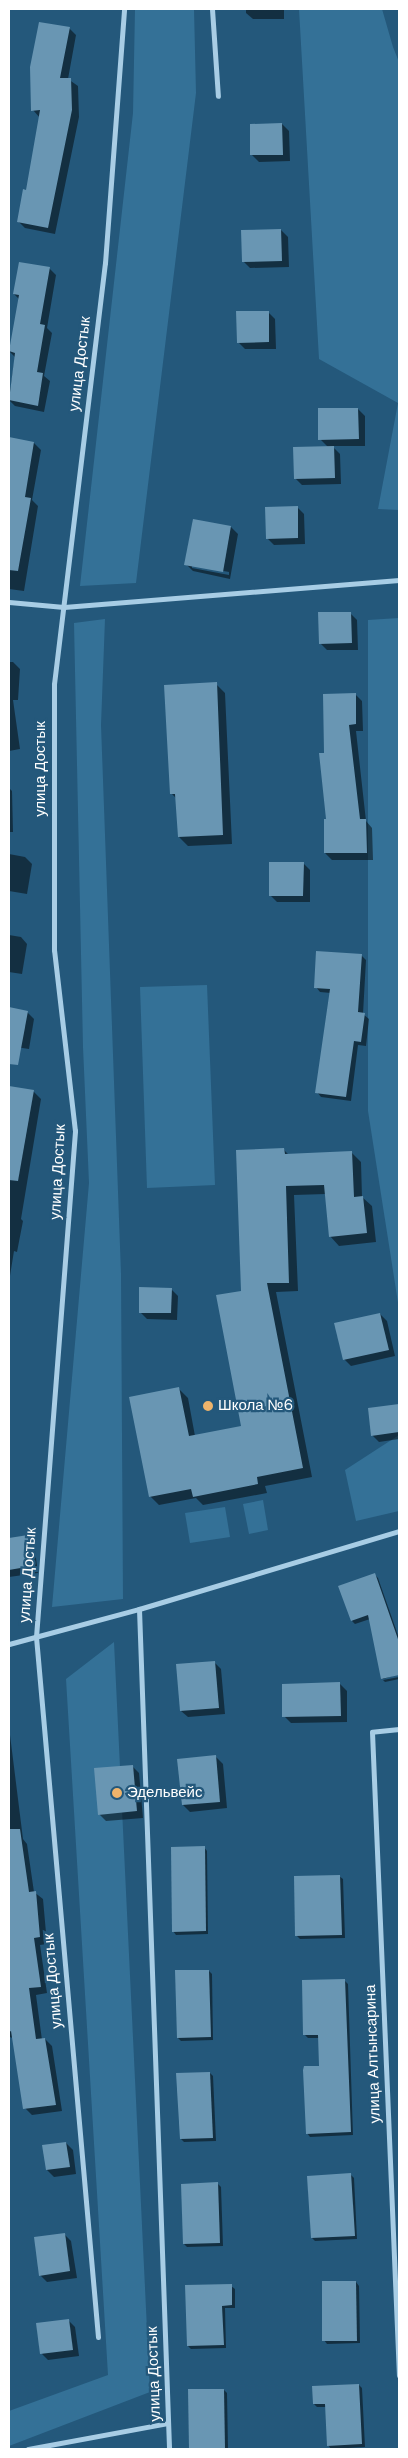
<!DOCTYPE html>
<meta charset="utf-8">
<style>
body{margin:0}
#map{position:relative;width:408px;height:2458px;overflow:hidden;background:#24587b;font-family:"DM Sans",sans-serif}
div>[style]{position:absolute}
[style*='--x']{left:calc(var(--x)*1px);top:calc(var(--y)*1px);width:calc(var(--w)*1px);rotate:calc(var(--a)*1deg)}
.green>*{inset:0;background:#347197}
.shadow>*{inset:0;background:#0007}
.building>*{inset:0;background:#6996b3}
.minor>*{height:5px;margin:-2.5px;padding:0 2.5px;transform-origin:2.5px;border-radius:2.5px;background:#a8cde5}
.dots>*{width:14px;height:14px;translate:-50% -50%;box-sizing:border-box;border:2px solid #24587b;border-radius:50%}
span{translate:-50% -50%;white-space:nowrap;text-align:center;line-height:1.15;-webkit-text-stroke:4.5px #24587b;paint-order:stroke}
.street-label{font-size:15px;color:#fff}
.poi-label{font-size:15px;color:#fff}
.left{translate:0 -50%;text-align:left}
.frame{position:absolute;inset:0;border:10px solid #fff;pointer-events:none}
</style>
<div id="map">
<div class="green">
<div style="clip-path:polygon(135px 9px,194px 9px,196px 93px,136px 583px,80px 586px,133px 113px)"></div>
<div style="clip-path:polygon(299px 9px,382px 9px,393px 47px,399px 62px,399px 510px,378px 509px,398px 403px,319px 359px)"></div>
<div style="clip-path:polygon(399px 618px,399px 1309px,368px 1111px,368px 620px)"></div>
<div style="clip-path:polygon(105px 619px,101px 725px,121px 1274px,123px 1599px,52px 1607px,89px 1183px,83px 1047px,74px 623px)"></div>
<div style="clip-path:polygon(207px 985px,215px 1185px,147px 1188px,140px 987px)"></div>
<div style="clip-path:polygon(399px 1435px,399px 1511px,356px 1521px,345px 1470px)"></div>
<div style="clip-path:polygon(263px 1500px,268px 1530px,249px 1534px,243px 1504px)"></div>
<div style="clip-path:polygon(225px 1507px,230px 1537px,190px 1543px,185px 1513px)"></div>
<div style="clip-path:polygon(114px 1642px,150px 2392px,9px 2446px,9px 2411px,108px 2375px,66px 1679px)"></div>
</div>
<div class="shadow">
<div style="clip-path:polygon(246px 9px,284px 9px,284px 19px,253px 19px,246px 13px)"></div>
<div style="clip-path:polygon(69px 28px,76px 35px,68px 79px,78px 86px,79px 117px,55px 234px,25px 228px,18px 221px,27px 191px,40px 118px,33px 110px)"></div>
<div style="clip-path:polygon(282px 124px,289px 131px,290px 161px,259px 162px,252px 155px)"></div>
<div style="clip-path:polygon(281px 230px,288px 237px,289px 267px,250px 268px,243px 261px)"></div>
<div style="clip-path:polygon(49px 268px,56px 275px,47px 328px,52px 333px,44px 376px,50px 381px,44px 412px,15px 406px,9px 400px,15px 357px,10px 352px,19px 299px,14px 294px)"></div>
<div style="clip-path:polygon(268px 312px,275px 319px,276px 349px,245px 349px,238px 342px)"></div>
<div style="clip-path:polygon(358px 409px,365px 416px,365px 446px,332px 446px,340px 454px,341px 484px,302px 485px,295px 478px,328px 447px,320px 439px)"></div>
<div style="clip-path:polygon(9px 438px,34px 443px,41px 450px,32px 500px,38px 506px,24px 591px,9px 589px)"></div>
<div style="clip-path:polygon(297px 507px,304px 514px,305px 544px,274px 545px,267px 538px)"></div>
<div style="clip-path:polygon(evenodd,194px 521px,231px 527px,238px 534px,230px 579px,193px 571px,186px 564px,194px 521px,192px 565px,229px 572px,229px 575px,192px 568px,192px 565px)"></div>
<div style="clip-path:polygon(350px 613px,357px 620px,358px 650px,327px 650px,320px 643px)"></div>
<div style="clip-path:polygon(9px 662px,13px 662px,20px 669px,18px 700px,13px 700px,20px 749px,9px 751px)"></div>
<div style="clip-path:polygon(216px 684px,225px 693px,232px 844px,188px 846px,179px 837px,177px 799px,172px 794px)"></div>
<div style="clip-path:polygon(355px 694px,362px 701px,363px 731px,356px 731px,366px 821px,372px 828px,373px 860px,332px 860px,325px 853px,328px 820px,325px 754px)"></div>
<div style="clip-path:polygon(9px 788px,12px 791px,13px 832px,9px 832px)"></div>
<div style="clip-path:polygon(9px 854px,25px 857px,32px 864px,27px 894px,9px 891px)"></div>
<div style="clip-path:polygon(303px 863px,310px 870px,310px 902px,277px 902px,270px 895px)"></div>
<div style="clip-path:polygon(9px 935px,21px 937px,27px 944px,22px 974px,9px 972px)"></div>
<div style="clip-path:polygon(361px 955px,366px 960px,363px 1014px,369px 1019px,366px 1046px,358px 1045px,351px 1101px,321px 1097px,317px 1092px,331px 993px,320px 992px,316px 987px)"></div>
<div style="clip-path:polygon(9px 1009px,27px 1012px,34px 1019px,29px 1049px,9px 1046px)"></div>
<div style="clip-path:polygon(9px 1087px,34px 1092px,41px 1099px,21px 1219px,23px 1221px,17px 1252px,14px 1251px,9px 1282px)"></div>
<div style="clip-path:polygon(284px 1150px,289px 1155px,352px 1153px,361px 1162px,362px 1197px,372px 1206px,376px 1242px,339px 1246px,330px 1236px,326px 1194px,294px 1195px,298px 1291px,276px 1292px,312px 1477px,265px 1486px,267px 1493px,203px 1505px,196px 1498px,159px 1505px,150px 1496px,179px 1389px,188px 1398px,195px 1436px,243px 1427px,242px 1292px)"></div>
<div style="clip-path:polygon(171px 1289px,178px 1296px,177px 1320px,147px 1319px,140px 1312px)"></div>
<div style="clip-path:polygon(380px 1314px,387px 1321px,395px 1356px,351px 1366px,344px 1359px)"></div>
<div style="clip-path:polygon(398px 1405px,399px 1439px,379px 1442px,372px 1435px)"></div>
<div style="clip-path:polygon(27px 1536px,34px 1543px,38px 1573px,9px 1577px,9px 1539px)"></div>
<div style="clip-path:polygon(374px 1574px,378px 1578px,399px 1638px,399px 1674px,383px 1679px,370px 1619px,355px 1624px,352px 1621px)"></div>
<div style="clip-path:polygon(214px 1662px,221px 1669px,225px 1714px,188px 1717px,181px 1711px)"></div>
<div style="clip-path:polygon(399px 1677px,399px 1679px,385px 1682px,383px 1680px)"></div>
<div style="clip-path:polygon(340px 1684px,347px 1691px,347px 1722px,291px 1723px,284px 1716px)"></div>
<div style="clip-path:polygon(9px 1727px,23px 1839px,27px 1844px,34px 1892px,43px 1899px,47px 1944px,40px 1945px,47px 1993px,36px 1995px,42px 2040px,45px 2039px,52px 2046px,62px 2111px,32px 2115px,25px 2108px,14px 2038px,9px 2037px,9px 2001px,11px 2001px,9px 1982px)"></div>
<div style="clip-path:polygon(216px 1757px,223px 1764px,227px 1808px,190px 1812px,183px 1805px)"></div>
<div style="clip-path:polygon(132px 1766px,139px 1773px,143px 1818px,106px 1821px,99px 1814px)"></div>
<div style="clip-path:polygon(204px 1847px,207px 1851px,208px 1934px,176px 1935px,173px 1931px)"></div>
<div style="clip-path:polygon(339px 1876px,343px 1879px,345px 1938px,300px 1939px,297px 1936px)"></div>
<div style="clip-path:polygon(209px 1971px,212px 1974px,213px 2040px,181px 2041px,178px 2038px)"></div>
<div style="clip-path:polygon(345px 1981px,348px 1984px,353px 2135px,310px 2137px,307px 2133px,320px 2067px,319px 2038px,308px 2038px,305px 2035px)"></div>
<div style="clip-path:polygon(210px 2073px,213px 2076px,216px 2141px,184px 2142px,181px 2139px)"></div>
<div style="clip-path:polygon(66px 2143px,73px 2150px,76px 2174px,54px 2177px,47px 2170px)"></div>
<div style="clip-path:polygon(351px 2175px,354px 2178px,357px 2239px,315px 2241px,312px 2238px)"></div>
<div style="clip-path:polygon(218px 2184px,221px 2187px,223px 2246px,187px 2247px,184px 2244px)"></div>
<div style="clip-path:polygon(64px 2234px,71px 2241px,77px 2278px,47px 2282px,40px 2275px)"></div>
<div style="clip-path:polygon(356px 2282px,359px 2286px,360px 2343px,327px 2344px,324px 2340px)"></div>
<div style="clip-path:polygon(231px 2286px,235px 2289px,235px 2308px,225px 2308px,226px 2348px,191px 2349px,188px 2346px)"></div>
<div style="clip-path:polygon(68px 2320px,75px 2327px,79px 2356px,48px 2360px,42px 2354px)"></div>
<div style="clip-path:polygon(359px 2385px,362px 2388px,365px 2447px,331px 2449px,328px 2445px,326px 2407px,317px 2407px,314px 2404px)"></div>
<div style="clip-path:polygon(189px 2390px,224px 2390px,227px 2393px,228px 2449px,190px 2449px)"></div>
</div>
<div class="building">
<div style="clip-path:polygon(39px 22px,70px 27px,60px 78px,71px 78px,72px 110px,48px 228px,17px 222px,23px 189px,26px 190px,40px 110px,31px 111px,30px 67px)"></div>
<div style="clip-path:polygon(282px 123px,283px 155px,250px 155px,250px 124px)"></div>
<div style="clip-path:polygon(281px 229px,282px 261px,242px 262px,241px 230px)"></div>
<div style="clip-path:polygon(19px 262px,50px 267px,40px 324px,45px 325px,37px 372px,43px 373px,38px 406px,9px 400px,15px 353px,9px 351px,19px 295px,13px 294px)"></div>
<div style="clip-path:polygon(236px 311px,269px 311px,269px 342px,237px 343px)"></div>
<div style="clip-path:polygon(318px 408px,358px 408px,359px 439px,318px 440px)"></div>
<div style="clip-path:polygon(9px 437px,34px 442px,25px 497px,31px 498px,18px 571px,9px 570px)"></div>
<div style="clip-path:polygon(334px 446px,335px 478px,294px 479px,293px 447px)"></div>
<div style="clip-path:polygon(298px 506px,298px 538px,266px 539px,265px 507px)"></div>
<div style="clip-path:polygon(193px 519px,231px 526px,223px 572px,184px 565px)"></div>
<div style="clip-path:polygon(318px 612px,351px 612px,352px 643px,319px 644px)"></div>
<div style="clip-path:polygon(217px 682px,223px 835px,178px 837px,175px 794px,170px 794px,164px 685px)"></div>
<div style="clip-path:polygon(356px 693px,356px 724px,349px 725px,360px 819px,366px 819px,367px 853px,324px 853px,324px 819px,326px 819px,319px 753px,324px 753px,323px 694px)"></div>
<div style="clip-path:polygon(269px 862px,304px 862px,303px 896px,269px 896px)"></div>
<div style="clip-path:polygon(316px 951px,362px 954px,358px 1012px,365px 1013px,361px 1042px,354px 1041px,346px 1097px,315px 1093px,330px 989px,314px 988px)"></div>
<div style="clip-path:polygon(9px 1007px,28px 1011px,18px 1065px,9px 1064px)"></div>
<div style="clip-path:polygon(9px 1086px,34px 1090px,18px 1181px,9px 1180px)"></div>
<div style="clip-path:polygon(284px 1148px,285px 1154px,352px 1151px,354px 1197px,363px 1196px,367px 1233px,329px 1237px,324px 1185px,286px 1186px,289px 1283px,267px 1283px,303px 1468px,257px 1477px,258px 1484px,193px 1497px,191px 1489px,149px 1497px,129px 1397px,179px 1387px,189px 1436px,241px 1426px,216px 1295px,241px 1291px,236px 1150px)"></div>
<div style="clip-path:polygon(139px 1287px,172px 1288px,171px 1313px,139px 1313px)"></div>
<div style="clip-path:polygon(380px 1313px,389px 1350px,343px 1360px,334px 1323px)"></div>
<div style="clip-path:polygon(399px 1404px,399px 1432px,371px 1436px,368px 1408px)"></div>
<div style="clip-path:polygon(28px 1535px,32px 1566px,9px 1570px,9px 1538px)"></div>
<div style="clip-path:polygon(375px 1573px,399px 1642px,399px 1675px,381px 1679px,368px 1615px,351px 1621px,338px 1586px)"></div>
<div style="clip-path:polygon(215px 1661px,219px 1708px,180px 1711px,176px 1664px)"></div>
<div style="clip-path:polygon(340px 1682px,341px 1716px,282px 1717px,282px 1684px)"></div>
<div style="clip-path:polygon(216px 1755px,220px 1802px,182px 1805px,177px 1759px)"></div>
<div style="clip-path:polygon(133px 1765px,137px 1811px,98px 1815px,94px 1768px)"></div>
<div style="clip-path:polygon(9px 1829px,20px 1829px,29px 1892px,36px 1891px,40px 1937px,34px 1938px,41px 1987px,29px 1988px,36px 2039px,45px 2038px,56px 2105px,23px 2109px,11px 2031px,9px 2032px)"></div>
<div style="clip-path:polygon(205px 1846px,206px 1931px,172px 1932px,171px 1847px)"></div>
<div style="clip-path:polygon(340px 1875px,342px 1935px,295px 1936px,294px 1876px)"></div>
<div style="clip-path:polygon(175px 1970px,209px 1970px,211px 2037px,177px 2038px)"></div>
<div style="clip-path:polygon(345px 1979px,351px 2132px,306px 2134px,303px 2070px,304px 2066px,319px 2066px,318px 2035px,303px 2035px,302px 1980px)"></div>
<div style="clip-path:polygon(210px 2072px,213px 2138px,180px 2139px,176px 2073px)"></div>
<div style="clip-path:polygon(66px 2142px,70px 2167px,46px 2170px,42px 2145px)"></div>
<div style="clip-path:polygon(351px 2173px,355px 2236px,311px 2238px,307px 2176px)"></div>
<div style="clip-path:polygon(218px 2182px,220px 2243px,183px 2244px,181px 2184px)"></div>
<div style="clip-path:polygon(65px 2233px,70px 2271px,39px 2276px,34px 2237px)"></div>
<div style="clip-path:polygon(322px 2281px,356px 2281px,357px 2341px,322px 2341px)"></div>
<div style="clip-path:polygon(232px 2284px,232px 2305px,222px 2306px,224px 2345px,187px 2346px,185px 2285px)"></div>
<div style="clip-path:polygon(69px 2319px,73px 2350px,40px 2354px,36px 2323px)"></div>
<div style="clip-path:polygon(359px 2384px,362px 2444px,327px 2446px,325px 2404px,313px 2404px,312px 2386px)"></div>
<div style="clip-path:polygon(188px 2389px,224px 2389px,225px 2449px,189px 2449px)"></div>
</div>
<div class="minor">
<div style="--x:212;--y:9;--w:87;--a:86.1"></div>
<div style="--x:9;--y:602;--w:55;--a:5.2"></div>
<div style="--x:64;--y:607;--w:336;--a:-4.6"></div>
<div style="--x:139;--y:1609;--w:841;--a:87.95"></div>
<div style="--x:9;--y:1644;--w:135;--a:-15.1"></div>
<div style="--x:139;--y:1609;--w:271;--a:-16.7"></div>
<div style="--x:399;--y:1729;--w:27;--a:174"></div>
<div style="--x:372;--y:1732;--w:644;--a:87.6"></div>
<div style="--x:98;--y:2337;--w:703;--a:-95.06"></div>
<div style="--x:36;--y:1637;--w:508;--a:-85.59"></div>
<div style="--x:75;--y:1131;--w:182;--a:-96.6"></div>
<div style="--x:54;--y:950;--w:266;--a:-90"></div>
<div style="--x:54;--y:684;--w:424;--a:-83.1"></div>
<div style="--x:105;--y:263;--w:255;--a:-85.7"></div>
<div style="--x:28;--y:2449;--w:142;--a:-10.5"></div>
</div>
<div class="dots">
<div style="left:208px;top:1406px;background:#efb46b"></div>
<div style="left:117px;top:1793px;background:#efb46b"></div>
</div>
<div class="street-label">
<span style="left:80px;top:364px;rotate:-83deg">улица Достык</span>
<span style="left:41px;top:769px;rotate:-90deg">улица Достык</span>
<span style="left:58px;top:1172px;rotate:-87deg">улица Достык</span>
<span style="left:28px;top:1575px;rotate:-86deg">улица Достык</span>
<span style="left:53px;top:1981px;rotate:-95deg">улица Достык</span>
<span style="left:373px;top:2054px;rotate:-92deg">улица Алтынсарина</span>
<span style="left:154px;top:2374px;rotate:-92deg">улица Достык</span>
</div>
<div class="poi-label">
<span class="left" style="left:218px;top:1406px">Школа №6</span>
<span class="left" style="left:127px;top:1793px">Эдельвейс</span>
</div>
<div class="frame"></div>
</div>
